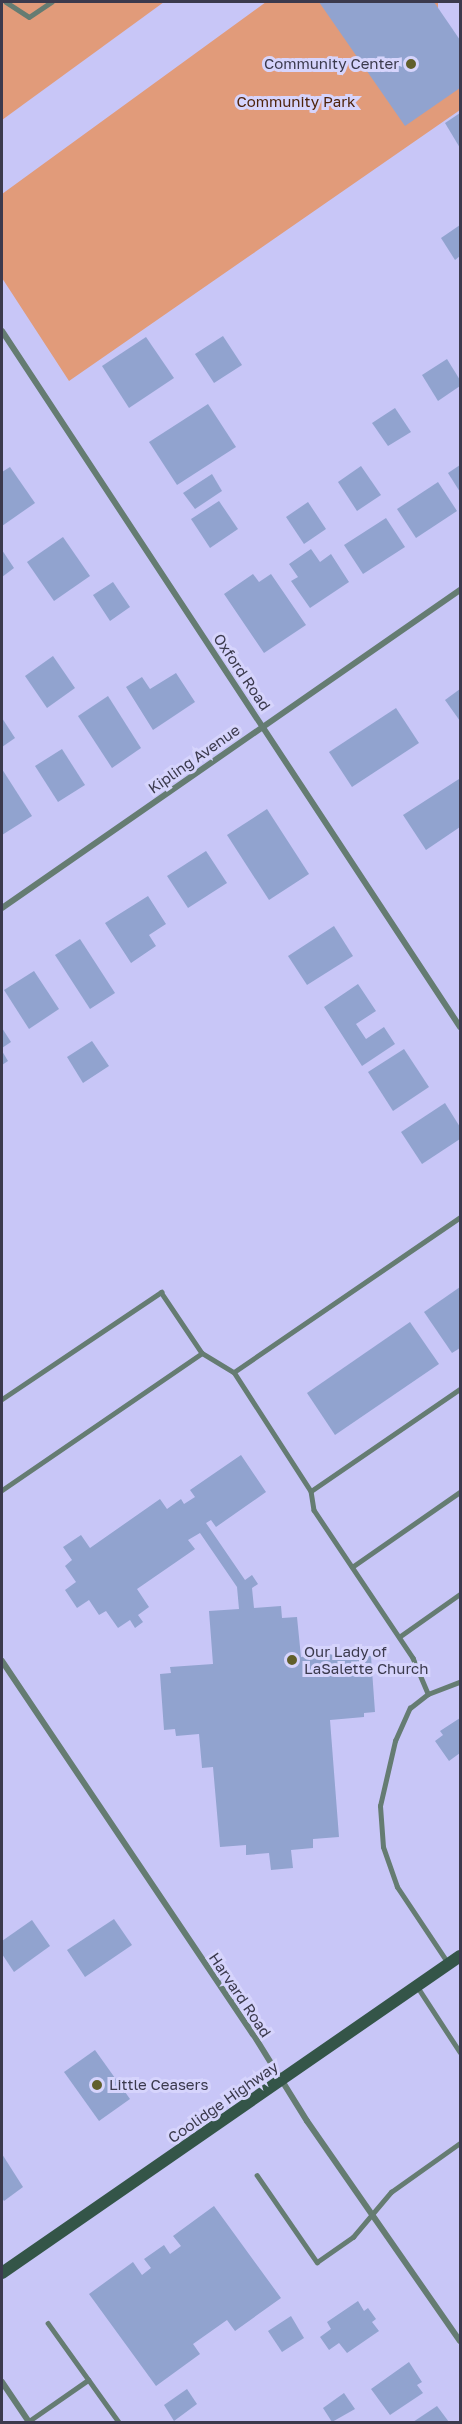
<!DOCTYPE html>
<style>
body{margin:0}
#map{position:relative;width:462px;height:2424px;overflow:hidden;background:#c8c6f7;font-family:"Golos Text",sans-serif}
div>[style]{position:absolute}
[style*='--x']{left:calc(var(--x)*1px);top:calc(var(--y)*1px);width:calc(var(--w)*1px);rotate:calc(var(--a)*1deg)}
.green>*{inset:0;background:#e19b7a}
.building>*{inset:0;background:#91a3cf}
.service>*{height:4.5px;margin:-2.25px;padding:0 2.25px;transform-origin:2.25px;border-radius:2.25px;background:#657c72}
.minor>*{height:6px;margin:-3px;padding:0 3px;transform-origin:3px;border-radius:3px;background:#657c72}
.secondary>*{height:12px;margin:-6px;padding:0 6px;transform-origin:6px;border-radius:6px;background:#345548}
.dots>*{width:16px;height:16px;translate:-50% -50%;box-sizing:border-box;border:3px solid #d6d4fc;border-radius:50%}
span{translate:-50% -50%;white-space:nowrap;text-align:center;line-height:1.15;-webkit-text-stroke:6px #d6d4fc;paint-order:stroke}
.poi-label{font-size:15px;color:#3b3a4d}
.right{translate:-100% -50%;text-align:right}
.left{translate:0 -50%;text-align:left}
.park-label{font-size:15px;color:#4e230b}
.street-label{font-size:15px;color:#3b3a4d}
.frame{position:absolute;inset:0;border:3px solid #3b3a4d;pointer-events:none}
</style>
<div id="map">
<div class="green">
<div style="clip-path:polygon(2px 2px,164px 2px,2px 120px)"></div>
<div style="clip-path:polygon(266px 2px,438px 2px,438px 17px,460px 56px,460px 110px,69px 381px,2px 278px,2px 194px)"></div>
</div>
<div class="building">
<div style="clip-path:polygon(319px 2px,434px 2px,460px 40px,460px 88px,405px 126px)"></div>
<div style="clip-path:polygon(460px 113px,460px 148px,445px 123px)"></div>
<div style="clip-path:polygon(460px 225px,460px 256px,455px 260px,441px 238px)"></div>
<div style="clip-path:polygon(223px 336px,242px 365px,214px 383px,195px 354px)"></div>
<div style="clip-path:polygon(146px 337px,174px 378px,129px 408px,102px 366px)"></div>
<div style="clip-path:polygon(447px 359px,460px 380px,460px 386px,438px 401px,422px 375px)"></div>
<div style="clip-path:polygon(208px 404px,236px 447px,177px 485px,149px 442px)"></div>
<div style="clip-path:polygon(395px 408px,411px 432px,388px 446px,372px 423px)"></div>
<div style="clip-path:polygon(460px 465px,460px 492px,448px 473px)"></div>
<div style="clip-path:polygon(361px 466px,381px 495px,357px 511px,338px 482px)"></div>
<div style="clip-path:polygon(10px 467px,35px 503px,2px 526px,2px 472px)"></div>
<div style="clip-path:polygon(212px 474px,222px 491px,195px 509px,183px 493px)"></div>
<div style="clip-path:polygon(438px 482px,457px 511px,416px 538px,397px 509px)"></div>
<div style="clip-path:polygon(219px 501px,238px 529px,210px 548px,191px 519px)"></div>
<div style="clip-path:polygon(308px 502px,326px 529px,304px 544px,286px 517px)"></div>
<div style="clip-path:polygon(386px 518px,405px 547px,363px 574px,344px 545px)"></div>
<div style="clip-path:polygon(63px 537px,90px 576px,54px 601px,27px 562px)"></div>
<div style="clip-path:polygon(311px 549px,320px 562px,331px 554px,349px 582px,310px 608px,291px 581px,298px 577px,289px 564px)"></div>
<div style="clip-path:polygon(2px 550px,14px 568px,2px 577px)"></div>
<div style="clip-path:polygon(253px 574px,259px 582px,271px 574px,306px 625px,264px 653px,224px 594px)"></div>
<div style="clip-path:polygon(113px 582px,130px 607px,110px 621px,93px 595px)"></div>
<div style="clip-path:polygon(53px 656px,75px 688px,47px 708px,25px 676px)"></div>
<div style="clip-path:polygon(176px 673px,195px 702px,153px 730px,126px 687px,142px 677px,150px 689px)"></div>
<div style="clip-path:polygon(460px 689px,460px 721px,445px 700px)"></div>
<div style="clip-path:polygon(108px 696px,141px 748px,112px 768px,78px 716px)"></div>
<div style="clip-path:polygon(396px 708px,419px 743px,352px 787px,329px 752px)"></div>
<div style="clip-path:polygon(2px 718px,15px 738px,2px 747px)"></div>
<div style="clip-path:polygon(62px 749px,85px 785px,58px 802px,35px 766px)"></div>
<div style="clip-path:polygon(2px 769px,32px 816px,2px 835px)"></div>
<div style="clip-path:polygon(459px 779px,460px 827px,426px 850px,403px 815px)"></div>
<div style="clip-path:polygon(267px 809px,309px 874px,269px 900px,227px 835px)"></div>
<div style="clip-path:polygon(206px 851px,227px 883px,188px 908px,167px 876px)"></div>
<div style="clip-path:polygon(148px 896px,166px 924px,149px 935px,156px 946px,131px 963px,105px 923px)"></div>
<div style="clip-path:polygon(334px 926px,353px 956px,307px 985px,288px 956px)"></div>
<div style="clip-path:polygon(80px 939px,115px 993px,90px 1009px,55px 955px)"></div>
<div style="clip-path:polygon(34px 971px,59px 1009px,29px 1029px,4px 990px)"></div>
<div style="clip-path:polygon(358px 984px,376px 1011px,356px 1024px,366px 1039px,384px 1027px,395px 1044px,362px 1066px,324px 1007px)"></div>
<div style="clip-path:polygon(2px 1028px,11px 1042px,2px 1048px)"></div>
<div style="clip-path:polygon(92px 1041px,109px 1066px,83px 1083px,67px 1057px)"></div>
<div style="clip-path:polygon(404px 1049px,429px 1087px,393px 1111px,368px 1072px)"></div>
<div style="clip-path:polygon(2px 1051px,8px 1061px,2px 1065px)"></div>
<div style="clip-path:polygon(445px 1103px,460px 1127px,460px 1139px,422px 1164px,401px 1132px)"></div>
<div style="clip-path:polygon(460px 1287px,460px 1348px,452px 1353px,424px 1312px)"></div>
<div style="clip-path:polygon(410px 1322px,439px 1364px,335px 1435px,307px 1393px)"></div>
<div style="clip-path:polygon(241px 1455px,266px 1492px,216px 1527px,211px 1520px,206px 1523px,245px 1580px,252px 1575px,258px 1584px,252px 1588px,254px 1608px,281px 1606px,282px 1618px,297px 1617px,301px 1657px,359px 1652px,360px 1657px,371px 1656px,375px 1712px,364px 1713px,364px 1717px,330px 1720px,339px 1837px,313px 1839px,313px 1848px,291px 1850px,293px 1868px,271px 1870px,269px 1853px,246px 1855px,246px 1845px,220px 1847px,213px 1767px,202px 1768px,199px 1734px,176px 1736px,175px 1729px,164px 1730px,160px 1674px,171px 1673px,170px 1667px,213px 1664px,209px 1611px,239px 1609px,237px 1587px,200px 1533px,188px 1540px,195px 1549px,137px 1589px,149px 1607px,138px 1615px,143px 1622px,135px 1628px,130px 1620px,118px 1628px,106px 1611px,99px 1615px,89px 1600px,77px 1608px,65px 1590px,76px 1582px,65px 1566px,72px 1560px,63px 1547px,81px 1535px,90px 1548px,160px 1499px,167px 1509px,181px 1499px,184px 1504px,195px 1497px,190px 1490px)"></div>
<div style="clip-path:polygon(460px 1718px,460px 1753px,449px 1761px,435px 1741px,443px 1735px,440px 1731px)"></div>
<div style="clip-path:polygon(114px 1919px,132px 1945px,85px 1977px,67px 1950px)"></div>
<div style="clip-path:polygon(32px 1920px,50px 1946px,14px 1972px,2px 1954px,2px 1941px)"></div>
<div style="clip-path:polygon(95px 2050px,130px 2099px,99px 2121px,64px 2072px)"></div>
<div style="clip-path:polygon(2px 2154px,23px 2187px,4px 2201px,2px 2198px)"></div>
<div style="clip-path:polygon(214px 2206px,281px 2298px,235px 2331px,227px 2320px,193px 2344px,200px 2354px,156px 2386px,89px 2294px,133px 2262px,142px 2275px,151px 2268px,144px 2259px,164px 2245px,170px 2254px,181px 2246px,173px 2236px)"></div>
<div style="clip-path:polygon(358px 2301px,364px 2311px,368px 2308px,376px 2319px,372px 2322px,379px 2331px,347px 2353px,339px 2343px,329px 2350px,320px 2337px,331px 2329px,327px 2322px)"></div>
<div style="clip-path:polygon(291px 2316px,304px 2338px,282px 2352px,268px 2331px)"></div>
<div style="clip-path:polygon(409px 2362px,422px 2382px,417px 2385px,423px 2393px,390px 2415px,371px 2389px)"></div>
<div style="clip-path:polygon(187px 2389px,197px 2404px,174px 2421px,164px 2405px)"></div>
<div style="clip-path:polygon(344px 2393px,355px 2409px,332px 2422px,323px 2408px)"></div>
<div style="clip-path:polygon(437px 2406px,449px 2422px,413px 2422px)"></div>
</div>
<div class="service">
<div style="--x:6;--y:2;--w:27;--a:33"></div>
<div style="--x:29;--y:17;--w:27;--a:-34"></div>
<div style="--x:234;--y:1372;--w:274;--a:-34.4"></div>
<div style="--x:2;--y:1399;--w:192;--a:-33.9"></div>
<div style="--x:161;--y:1292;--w:73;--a:56.1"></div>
<div style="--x:202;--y:1353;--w:37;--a:31"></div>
<div style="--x:234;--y:1372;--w:142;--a:57.1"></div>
<div style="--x:311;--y:1491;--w:19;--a:81"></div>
<div style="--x:314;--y:1510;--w:178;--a:56.2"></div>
<div style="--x:413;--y:1658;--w:39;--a:67"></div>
<div style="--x:2;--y:1490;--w:242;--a:-34.4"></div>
<div style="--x:311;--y:1491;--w:181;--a:-34.4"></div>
<div style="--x:352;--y:1567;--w:131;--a:-34.8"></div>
<div style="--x:399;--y:1637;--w:75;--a:-35.2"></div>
<div style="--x:447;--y:1962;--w:90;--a:-123.7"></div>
<div style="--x:397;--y:1887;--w:42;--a:-109.3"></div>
<div style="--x:383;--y:1847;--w:41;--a:-94.2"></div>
<div style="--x:380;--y:1806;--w:67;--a:-77"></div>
<div style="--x:395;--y:1741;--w:36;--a:-66"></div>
<div style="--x:410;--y:1708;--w:23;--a:-38"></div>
<div style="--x:428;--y:1694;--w:34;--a:-21"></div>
<div style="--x:417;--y:1986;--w:79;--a:56.9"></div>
<div style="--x:257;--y:2175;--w:106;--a:55.4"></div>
<div style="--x:317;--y:2262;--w:44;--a:-34.8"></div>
<div style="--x:353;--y:2237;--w:59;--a:-49.8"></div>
<div style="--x:391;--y:2192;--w:85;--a:-35.4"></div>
<div style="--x:48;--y:2323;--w:122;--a:54.4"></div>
<div style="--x:29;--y:2421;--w:72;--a:-34.8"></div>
</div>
<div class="minor">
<div style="--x:2;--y:331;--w:833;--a:56.65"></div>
<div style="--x:2;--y:908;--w:558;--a:-34.77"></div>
<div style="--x:2;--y:1661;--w:450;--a:56.1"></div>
<div style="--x:253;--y:2034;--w:102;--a:58.2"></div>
<div style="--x:307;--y:2121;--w:268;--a:55.2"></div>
<div style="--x:2;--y:2382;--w:48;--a:56"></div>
</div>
<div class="secondary">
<div style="--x:2;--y:2273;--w:557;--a:-34.69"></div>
</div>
<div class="dots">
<div style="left:411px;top:64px;background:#615f2b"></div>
<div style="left:292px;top:1660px;background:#615f2b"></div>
<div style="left:97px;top:2085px;background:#615f2b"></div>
</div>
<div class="poi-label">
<span class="right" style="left:399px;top:64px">Community Center</span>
<span class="left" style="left:304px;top:1660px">Our Lady of<br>LaSalette Church</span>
<span class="left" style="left:109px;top:2085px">Little Ceasers</span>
</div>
<div class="park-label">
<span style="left:296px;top:102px">Community Park</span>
</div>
<div class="street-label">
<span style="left:242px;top:672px;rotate:56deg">Oxford Road</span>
<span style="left:194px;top:759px;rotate:-35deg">Kipling Avenue</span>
<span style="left:240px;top:1995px;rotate:56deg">Harvard Road</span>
<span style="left:223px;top:2102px;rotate:-35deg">Coolidge Highway</span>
</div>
<div class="frame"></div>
</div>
